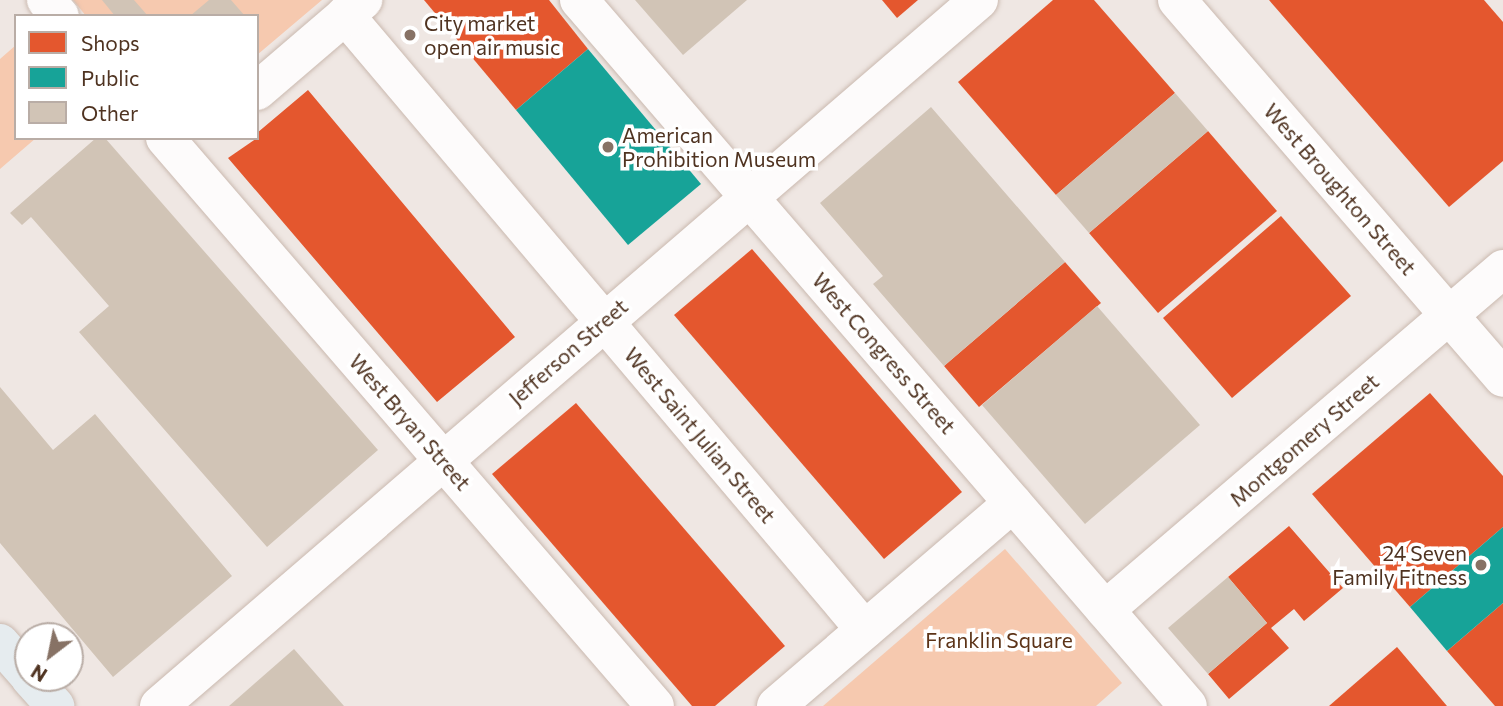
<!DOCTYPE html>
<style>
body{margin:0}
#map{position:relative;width:1503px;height:706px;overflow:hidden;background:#efe7e3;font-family:Commissioner,sans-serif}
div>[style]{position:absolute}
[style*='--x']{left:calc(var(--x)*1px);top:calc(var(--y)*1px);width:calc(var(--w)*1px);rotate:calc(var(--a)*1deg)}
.green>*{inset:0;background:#f6c9af}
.shops>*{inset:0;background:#e4572e}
.public>*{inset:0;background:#17a398}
.building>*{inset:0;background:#d1c4b6}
.roads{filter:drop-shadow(0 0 2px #cab9af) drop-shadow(0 0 2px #cab9af)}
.street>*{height:38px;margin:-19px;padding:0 19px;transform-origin:19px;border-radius:19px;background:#fdfbfb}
.secondary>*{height:38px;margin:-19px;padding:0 19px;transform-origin:19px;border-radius:19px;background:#fdfbfb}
.primary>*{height:38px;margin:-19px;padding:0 19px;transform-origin:19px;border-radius:19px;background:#e6ecef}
.dots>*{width:19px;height:19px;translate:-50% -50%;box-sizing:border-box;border:4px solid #fff;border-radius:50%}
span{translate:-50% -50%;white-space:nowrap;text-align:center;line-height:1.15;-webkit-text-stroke:7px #fff;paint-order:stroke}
.poi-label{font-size:21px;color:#4f3321}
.left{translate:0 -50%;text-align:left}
.right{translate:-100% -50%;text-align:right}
.street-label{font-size:21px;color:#4f3321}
.park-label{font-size:21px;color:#5c3317}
.legend{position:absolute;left:14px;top:14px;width:245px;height:126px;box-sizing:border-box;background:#fff;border:2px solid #b9ada6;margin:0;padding:9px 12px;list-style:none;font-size:21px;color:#4f3321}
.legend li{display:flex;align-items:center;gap:14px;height:35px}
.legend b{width:35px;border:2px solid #b9ada6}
.north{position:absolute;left:14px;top:622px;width:70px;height:70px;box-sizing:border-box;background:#fff;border:2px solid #b9ada6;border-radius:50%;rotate:212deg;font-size:19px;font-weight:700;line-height:28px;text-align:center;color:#4f3321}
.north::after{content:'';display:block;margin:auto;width:24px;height:32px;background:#877265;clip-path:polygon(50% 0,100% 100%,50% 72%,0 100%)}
</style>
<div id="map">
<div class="green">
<div style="clip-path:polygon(73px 0,322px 0,257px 55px,257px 16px,86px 16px)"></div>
<div style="clip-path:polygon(16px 45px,16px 138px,36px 138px,0 169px,0 59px)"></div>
<div style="clip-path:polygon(1005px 549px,1122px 683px,1096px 706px,823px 706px)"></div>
</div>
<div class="shops">
<div style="clip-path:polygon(424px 0,549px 0,588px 49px,516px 110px)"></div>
<div style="clip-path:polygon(882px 0,918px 0,897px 18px)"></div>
<div style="clip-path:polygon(1053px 0,1094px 0,1175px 93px,1056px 195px,958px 82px)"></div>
<div style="clip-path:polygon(1269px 0,1484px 0,1503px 22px,1503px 161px,1449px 207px)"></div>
<div style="clip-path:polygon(308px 90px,515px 337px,437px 402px,228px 158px,257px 138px,257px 133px)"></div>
<div style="clip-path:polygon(1208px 131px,1277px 211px,1158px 313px,1089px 233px)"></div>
<div style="clip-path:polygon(1281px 216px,1351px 296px,1232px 398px,1163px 318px)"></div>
<div style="clip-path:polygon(752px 249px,962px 492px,884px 559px,674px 315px)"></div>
<div style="clip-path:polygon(1065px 262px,1101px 303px,979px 407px,944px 366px)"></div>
<div style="clip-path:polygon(1430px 393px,1503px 476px,1503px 527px,1410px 607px,1312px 494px)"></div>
<div style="clip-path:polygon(576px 403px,785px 646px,715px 706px,692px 706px,492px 474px)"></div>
<div style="clip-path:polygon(1289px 526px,1343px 588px,1304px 621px,1294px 609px,1271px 628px,1289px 648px,1229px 699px,1208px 674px,1267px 623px,1228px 577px)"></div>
<div style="clip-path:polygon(1503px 603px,1503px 706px,1495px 706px,1447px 651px)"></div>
<div style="clip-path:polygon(1397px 647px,1447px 706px,1329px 706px,1352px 686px)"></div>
</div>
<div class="public">
<div style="clip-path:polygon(588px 49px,701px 184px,628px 245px,516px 110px)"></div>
<div style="clip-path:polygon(1503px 527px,1503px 603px,1447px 651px,1410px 607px)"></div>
</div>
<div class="building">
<div style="clip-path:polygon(102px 0,134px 0,148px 16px,115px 16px)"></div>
<div style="clip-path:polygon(209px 0,231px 0,245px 16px,190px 16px)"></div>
<div style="clip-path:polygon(635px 0,747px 0,683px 55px)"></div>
<div style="clip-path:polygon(1175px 93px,1208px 131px,1089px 233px,1056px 195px)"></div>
<div style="clip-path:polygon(931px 107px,1065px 262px,944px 366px,873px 284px,883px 276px,820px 203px)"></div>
<div style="clip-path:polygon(96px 138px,105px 138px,378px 450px,267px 547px,79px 332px,109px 306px,31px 217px,22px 225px,10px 213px)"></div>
<div style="clip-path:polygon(1097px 306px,1200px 425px,1085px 524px,982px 405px)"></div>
<div style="clip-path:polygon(0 387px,53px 450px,95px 414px,232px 576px,113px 677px,0 543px)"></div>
<div style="clip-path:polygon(1228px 577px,1267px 623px,1208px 674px,1168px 628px)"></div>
<div style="clip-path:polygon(294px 649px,344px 706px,229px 706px)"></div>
</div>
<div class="roads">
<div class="street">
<div style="--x:46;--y:0;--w:21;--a:49"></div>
<div style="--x:579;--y:0;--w:932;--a:49.22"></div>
<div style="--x:345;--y:15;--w:805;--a:49.78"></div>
<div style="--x:257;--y:91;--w:140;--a:-40.6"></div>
<div style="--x:165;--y:138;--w:750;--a:49.22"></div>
<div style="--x:1105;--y:610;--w:524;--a:-40.59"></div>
<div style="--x:776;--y:706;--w:312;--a:-40.6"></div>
</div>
<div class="secondary">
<div style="--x:1177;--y:0;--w:499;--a:49.2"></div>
<div style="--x:159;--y:706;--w:1082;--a:-40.73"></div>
</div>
<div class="primary">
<div style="--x:0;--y:643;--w:43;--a:48.8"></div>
<div style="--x:30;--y:678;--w:38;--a:48"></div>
</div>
</div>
<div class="dots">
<div style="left:410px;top:35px;background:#877265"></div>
<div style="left:608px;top:147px;background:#877265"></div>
<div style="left:1481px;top:565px;background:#877265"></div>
</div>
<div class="poi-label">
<span class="left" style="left:424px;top:35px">City market<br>open air music</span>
<span class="left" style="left:622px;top:147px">American<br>Prohibition Museum</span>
<span class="right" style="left:1467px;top:565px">24 Seven<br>Family Fitness</span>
</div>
<div class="street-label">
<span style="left:1340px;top:189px;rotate:49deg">West Broughton Street</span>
<span style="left:568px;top:352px;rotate:-41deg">Jefferson Street</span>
<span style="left:884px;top:353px;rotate:49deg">West Congress Street</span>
<span style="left:410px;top:422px;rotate:49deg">West Bryan Street</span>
<span style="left:700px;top:435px;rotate:50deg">West Saint Julian Street</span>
<span style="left:1304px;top:440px;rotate:-41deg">Montgomery Street</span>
</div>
<div class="park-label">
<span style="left:999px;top:640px">Franklin Square</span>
</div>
<ul class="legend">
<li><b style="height:19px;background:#e4572e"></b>Shops</li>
<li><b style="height:19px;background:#17a398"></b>Public</li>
<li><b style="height:19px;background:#d1c4b6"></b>Other</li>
</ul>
<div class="north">N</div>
</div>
